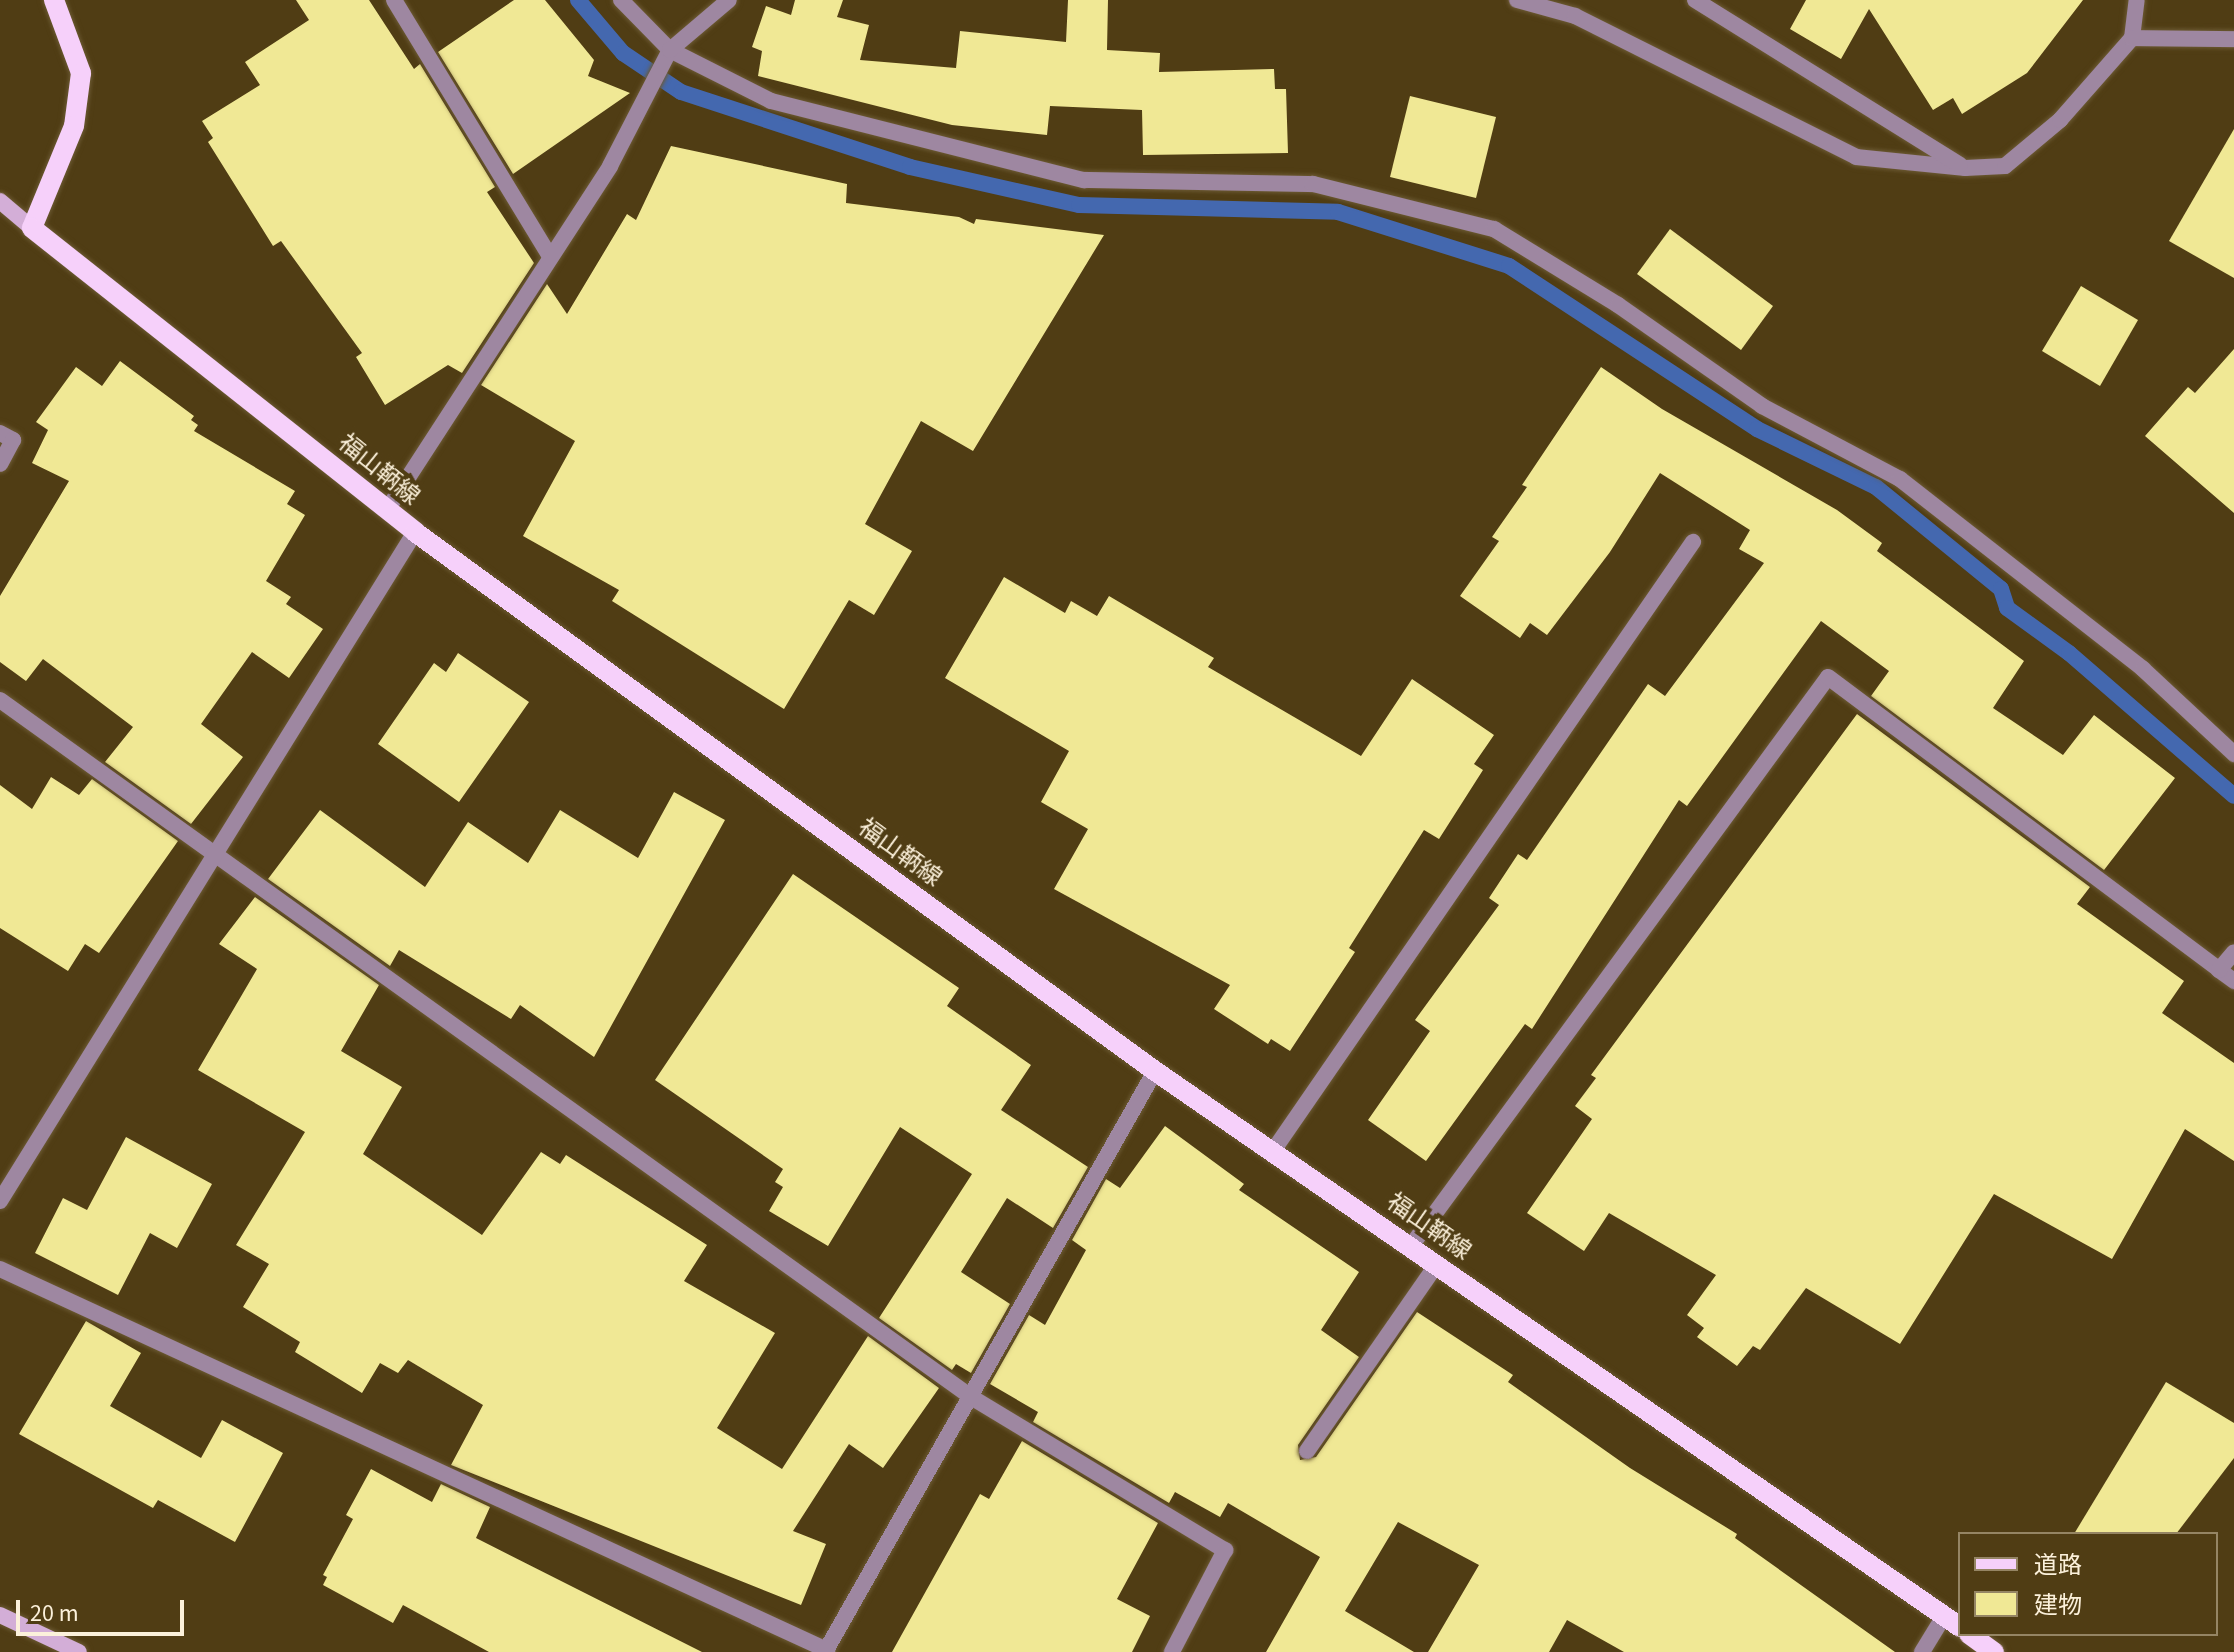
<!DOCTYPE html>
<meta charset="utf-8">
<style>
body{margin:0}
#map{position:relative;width:2234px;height:1652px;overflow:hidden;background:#503d14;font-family:"Source Sans 3","Noto Sans JP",sans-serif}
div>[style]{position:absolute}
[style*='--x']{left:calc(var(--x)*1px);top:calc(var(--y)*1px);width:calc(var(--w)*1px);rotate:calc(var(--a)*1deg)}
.stream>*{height:16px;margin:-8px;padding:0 8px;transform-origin:8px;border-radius:8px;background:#4468af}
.building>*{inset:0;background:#f0e895}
.roads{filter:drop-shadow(0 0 2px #6c5a34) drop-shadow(0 0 2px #6c5a34)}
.street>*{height:16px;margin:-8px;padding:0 8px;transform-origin:8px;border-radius:8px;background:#9e87a1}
.secondary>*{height:16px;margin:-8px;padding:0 8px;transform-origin:8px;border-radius:8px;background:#d3aed7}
.primary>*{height:20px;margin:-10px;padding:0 10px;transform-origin:10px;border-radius:10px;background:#f6d0fa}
span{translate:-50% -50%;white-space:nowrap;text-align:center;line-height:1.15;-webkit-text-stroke:8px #503d14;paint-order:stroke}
.street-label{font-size:24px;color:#fcf1db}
.legend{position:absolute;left:1958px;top:1532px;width:260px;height:104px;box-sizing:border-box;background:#503d14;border:2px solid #958564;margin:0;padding:10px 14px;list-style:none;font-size:24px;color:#fcf1db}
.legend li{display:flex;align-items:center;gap:16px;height:40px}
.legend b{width:40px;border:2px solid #958564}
.scale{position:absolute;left:16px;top:1600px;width:168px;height:36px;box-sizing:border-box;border:4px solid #fcf1db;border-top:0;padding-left:10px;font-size:24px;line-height:28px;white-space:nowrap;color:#fcf1db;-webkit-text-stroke:6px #503d14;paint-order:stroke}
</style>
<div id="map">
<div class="stream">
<div style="--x:578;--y:0;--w:70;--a:49.7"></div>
<div style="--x:623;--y:53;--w:70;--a:33.9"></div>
<div style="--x:681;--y:92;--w:241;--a:18.1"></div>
<div style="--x:910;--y:167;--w:173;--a:12.7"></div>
<div style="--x:1079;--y:205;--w:259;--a:1.5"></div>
<div style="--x:1338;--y:212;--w:179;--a:17.5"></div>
<div style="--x:1509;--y:266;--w:297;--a:33.3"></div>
<div style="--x:1757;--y:429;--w:132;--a:26"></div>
<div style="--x:1876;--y:487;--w:161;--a:39.2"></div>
<div style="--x:2001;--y:589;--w:20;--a:72"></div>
<div style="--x:2007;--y:608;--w:77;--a:36"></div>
<div style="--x:2069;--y:653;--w:218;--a:40.9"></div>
</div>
<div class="building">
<div style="clip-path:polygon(296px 0,369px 0,414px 69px,420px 64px,495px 187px,487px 192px,534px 263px,462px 373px,448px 365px,385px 405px,356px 357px,362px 353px,281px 241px,273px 246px,208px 142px,213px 138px,202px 121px,260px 85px,245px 62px,309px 20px)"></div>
<div style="clip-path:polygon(514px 0,545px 0,594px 60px,588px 76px,630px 93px,513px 174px,438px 52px)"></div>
<div style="clip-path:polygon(795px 0,843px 0,837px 17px,869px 25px,860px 60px,956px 68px,960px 31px,1066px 42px,1068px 0,1108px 0,1107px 50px,1160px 53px,1159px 72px,1274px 69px,1275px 89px,1286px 89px,1288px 153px,1143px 155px,1142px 110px,1050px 106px,1047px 135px,952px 125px,758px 76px,762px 51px,752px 47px,766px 6px,791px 15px)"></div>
<div style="clip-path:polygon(1806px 0,2083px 0,2027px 73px,1962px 114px,1953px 98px,1933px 110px,1869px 9px,1841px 59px,1790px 29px)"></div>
<div style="clip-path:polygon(1410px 96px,1496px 117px,1476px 198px,1390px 177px)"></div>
<div style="clip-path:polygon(2234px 129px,2234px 278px,2169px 241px)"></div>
<div style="clip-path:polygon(671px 146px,847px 184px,846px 203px,959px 217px,974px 224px,976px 219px,1104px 235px,973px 451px,921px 421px,865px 524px,912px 551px,874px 615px,849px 600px,784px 709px,612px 601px,619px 590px,523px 536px,575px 441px,481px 385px,547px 284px,567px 314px,627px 214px,636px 220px)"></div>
<div style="clip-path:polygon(1670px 229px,1773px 306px,1741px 350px,1637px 274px)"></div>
<div style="clip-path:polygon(2081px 286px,2138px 320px,2100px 386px,2042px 351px)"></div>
<div style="clip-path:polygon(2234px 349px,2234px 513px,2145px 436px,2188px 387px,2195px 393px)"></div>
<div style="clip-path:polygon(120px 361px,194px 416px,191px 420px,198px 425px,194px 431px,295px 491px,287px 504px,305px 515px,266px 581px,291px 597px,286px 604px,323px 629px,289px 678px,252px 652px,201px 724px,243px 757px,191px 824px,105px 762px,133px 727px,43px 659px,26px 681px,0 662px,0 596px,69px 481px,32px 463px,48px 430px,36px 422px,76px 367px,102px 386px)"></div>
<div style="clip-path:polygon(1601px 367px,1662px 409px,1837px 510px,1882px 543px,1877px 551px,2024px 661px,1993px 708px,2063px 755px,2094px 715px,2175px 778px,2104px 870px,1871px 696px,1889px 671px,1821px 621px,1687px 806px,1679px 800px,1532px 1029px,1525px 1024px,1426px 1161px,1368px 1120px,1430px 1031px,1415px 1020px,1499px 905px,1489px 898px,1518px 854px,1527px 860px,1648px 684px,1665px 696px,1764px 563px,1739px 549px,1750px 530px,1660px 473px,1610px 552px,1547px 635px,1530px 623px,1520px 638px,1460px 596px,1499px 541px,1492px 537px,1527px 487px,1522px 485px)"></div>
<div style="clip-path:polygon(1004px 577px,1065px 613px,1071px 601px,1097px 616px,1109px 596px,1214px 658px,1208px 667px,1361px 756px,1412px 679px,1494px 735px,1474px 764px,1483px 770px,1439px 839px,1424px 830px,1349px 948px,1355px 952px,1290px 1051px,1271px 1039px,1268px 1044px,1214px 1009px,1230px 985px,1054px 889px,1088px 829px,1041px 802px,1069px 751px,945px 678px)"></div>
<div style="clip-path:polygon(458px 653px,529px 702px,459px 802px,378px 744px,434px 663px,446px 672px)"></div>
<div style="clip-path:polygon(1857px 714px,2090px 887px,2077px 904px,2184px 981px,2162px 1013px,2234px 1063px,2234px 1161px,2185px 1129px,2112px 1259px,1994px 1194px,1900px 1344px,1806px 1288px,1760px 1350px,1753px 1346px,1737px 1366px,1697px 1337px,1704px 1328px,1687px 1315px,1716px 1275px,1609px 1213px,1584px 1251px,1527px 1213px,1592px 1119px,1575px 1106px,1596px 1078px,1591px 1075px)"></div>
<div style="clip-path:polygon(51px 777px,79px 795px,92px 779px,178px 841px,99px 953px,85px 944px,68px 971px,0 928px,0 785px,32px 809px)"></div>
<div style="clip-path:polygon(674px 792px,725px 820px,594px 1057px,520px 1005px,511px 1019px,399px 950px,390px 966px,268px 879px,320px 810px,425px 887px,468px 822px,528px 863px,560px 810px,638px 858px)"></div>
<div style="clip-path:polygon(793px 874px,959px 988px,947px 1006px,1031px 1065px,1001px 1110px,1088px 1167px,1053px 1228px,1007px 1198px,961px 1272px,1010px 1304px,971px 1373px,956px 1364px,952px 1370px,879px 1318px,972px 1174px,900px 1127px,828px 1246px,769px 1211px,783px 1187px,775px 1182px,783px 1169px,655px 1080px)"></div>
<div style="clip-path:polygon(255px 897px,379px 985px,341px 1051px,402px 1087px,363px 1154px,482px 1235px,541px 1152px,560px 1164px,566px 1155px,707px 1245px,684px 1281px,775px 1333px,717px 1428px,782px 1469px,868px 1336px,939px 1388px,883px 1468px,849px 1444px,793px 1531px,826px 1544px,801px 1605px,451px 1465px,483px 1405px,408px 1360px,398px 1373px,380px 1363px,362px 1393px,295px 1352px,300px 1342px,243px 1307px,269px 1264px,236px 1245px,305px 1132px,198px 1070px,257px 969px,219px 944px)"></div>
<div style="clip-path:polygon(1165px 1126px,1244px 1184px,1239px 1190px,1359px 1272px,1321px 1330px,1359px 1357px,1298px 1445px,1300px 1460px,1316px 1457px,1417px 1312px,1513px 1375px,1508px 1382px,1630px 1468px,1737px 1534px,1735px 1538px,1895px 1652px,1624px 1652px,1567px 1620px,1549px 1652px,1428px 1652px,1479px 1565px,1398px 1522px,1345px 1611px,1414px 1652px,1266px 1652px,1320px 1557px,1228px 1503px,1220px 1517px,1175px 1492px,1169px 1503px,1033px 1422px,1038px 1412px,990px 1384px,1029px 1315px,1045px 1325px,1086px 1250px,1072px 1240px,1106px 1179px,1120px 1188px)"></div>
<div style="clip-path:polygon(126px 1137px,212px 1184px,177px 1248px,150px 1233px,118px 1295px,35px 1253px,63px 1198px,87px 1210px)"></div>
<div style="clip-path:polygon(86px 1321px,141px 1353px,110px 1406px,201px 1458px,222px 1420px,283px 1453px,235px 1542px,158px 1500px,153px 1508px,19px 1434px)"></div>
<div style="clip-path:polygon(2166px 1382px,2234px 1423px,2234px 1458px,2176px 1534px,2074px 1534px)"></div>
<div style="clip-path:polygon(1022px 1441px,1158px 1523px,1117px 1599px,1150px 1616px,1132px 1652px,892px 1652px,980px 1494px,989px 1499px)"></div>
<div style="clip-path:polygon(371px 1469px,432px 1502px,441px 1484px,490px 1507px,476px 1538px,702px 1652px,489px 1652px,403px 1605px,393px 1623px,323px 1585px,327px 1577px,323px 1575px,353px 1519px,346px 1515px)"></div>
</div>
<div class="roads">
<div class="street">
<div style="--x:394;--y:0;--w:301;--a:58.7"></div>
<div style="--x:621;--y:0;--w:70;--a:45.6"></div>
<div style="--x:670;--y:50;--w:113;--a:26.8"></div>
<div style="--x:771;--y:101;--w:323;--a:14.2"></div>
<div style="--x:1084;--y:180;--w:229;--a:1"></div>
<div style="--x:1313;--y:184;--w:187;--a:14"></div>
<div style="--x:1494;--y:229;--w:145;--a:31.5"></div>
<div style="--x:1618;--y:305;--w:176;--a:35"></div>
<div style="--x:1762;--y:406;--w:156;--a:27.9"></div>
<div style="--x:1900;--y:479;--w:308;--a:38"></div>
<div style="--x:2143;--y:669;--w:125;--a:43"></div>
<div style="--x:1517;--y:0;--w:60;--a:15.4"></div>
<div style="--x:1575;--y:16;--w:314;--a:26.6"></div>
<div style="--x:1856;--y:157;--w:110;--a:5.8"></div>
<div style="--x:1965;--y:168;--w:40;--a:-2.9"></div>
<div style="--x:2005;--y:166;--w:72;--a:-39.9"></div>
<div style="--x:2060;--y:120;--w:109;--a:-48.7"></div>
<div style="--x:2132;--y:38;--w:38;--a:-83"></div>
<div style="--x:1695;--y:0;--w:312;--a:31.9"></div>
<div style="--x:2132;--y:38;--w:102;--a:0.6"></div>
<div style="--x:0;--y:433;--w:15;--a:28"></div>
<div style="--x:13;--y:440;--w:27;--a:118"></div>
<div style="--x:387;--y:510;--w:410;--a:-57"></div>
<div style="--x:610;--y:166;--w:131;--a:-62.7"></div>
<div style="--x:670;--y:50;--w:77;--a:-40.3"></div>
<div style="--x:0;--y:700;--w:1195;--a:35.67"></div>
<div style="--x:971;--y:1397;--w:297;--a:31.1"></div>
<div style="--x:1225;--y:1550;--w:115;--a:117.5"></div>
<div style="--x:2219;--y:970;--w:19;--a:36"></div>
<div style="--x:1273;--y:1151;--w:740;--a:-55.41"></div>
<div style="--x:0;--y:1201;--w:787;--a:-58.19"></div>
<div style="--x:1411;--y:1246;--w:705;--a:-53.76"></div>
<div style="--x:1828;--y:677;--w:489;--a:36.8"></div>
<div style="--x:2219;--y:970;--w:23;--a:-50"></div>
<div style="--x:0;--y:1269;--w:911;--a:24.74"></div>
<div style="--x:1307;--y:1451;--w:228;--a:-55.2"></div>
<div style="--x:825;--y:1652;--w:668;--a:-60.4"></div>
<div style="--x:1922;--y:1652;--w:42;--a:-58.6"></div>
</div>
<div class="secondary">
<div style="--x:0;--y:201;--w:42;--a:40.2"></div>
<div style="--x:0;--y:1615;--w:87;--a:25.1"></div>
</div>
<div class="primary">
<div style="--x:54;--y:0;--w:78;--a:69.7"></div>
<div style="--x:81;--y:73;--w:53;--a:97.5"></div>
<div style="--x:74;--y:126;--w:110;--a:112.4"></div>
<div style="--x:32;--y:228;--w:489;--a:38.4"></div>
<div style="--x:415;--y:532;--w:915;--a:36.07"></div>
<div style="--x:1155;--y:1071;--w:978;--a:34.63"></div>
<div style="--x:1969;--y:1634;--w:31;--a:36"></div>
</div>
</div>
<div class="street-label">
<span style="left:379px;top:470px;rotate:39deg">福山鞆線</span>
<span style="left:900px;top:853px;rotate:36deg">福山鞆線</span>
<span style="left:1429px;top:1227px;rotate:35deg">福山鞆線</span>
</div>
<ul class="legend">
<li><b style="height:10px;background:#f6d0fa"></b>道路</li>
<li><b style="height:22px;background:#f0e895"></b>建物</li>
</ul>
<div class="scale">20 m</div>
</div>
